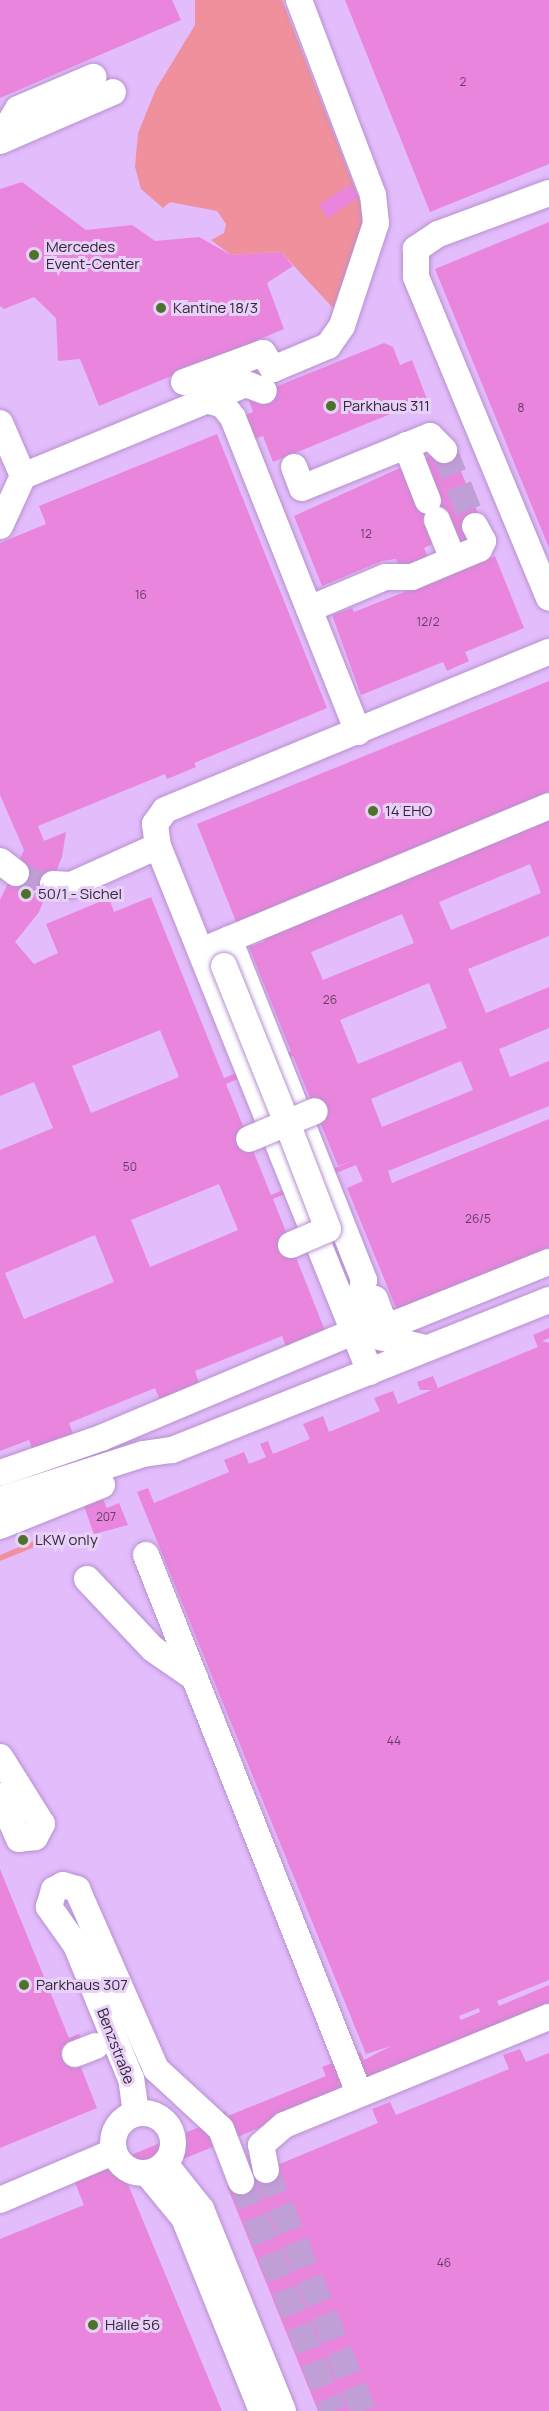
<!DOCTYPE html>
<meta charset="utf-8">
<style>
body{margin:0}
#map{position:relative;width:549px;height:2411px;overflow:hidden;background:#e3bcfc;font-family:Manrope,sans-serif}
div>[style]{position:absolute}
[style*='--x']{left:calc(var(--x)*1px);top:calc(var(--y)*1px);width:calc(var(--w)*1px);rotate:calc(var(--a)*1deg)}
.green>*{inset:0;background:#f0909d}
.building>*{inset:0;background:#ea85dd}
.minor-tunnel>*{height:26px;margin-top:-13px;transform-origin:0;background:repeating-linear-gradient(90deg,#c09ed6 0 26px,transparent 0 39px)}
.roads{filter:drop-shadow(0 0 2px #b791cf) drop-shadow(0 0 2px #b791cf)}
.minor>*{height:26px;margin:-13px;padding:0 13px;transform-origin:13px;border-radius:13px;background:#fff}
.minor>.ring{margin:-13px;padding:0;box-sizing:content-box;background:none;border:26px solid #fff;border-radius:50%}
.bridges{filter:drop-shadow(0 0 2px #b791cf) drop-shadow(0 0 2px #b791cf)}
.minor-bridge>*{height:26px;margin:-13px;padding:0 13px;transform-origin:13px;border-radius:13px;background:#fff}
.dots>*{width:16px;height:16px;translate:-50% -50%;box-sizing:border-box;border:3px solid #e8d1f7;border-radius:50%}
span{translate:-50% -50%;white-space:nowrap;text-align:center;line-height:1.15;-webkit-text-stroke:6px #e8d1f7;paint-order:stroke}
.number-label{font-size:12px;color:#623d65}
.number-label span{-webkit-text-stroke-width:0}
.poi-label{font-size:15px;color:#34253d}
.left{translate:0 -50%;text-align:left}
.street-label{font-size:15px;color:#34253d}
</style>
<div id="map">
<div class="green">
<div style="clip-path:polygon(195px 0,282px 0,363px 209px,362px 228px,333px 308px,281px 252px,231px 255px,211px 240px,224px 233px,226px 224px,217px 211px,170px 202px,163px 208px,141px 189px,135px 167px,138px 133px,156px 89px,195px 25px)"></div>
<div style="clip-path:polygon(53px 1533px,52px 1540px,0 1561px,0 1555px)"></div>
</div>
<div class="building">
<div style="clip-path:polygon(0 0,172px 0,181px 20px,0 98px)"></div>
<div style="clip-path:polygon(345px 0,549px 0,549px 164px,430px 212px)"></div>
<div style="clip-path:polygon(22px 182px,86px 230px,132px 225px,155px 241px,199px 237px,231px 255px,281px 252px,293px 266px,267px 283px,284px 329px,99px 406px,80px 359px,58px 361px,56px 318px,34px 297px,4px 309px,0 306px,0 189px)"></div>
<div style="clip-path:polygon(351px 184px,359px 197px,328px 218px,319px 205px)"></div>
<div style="clip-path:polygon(549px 222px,549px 548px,435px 269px)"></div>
<div style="clip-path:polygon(384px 343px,393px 347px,400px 365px,412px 360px,427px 399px,273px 462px,263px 436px,255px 439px,245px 415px,253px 412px,248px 398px)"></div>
<div style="clip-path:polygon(evenodd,217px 434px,327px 708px,194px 763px,196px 767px,167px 779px,165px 774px,38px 826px,44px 841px,66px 832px,62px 857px,39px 912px,15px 942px,34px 964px,58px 953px,46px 924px,109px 898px,114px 912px,151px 897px,224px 1078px,291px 1051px,249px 947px,265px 941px,261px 930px,549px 813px,549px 936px,468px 969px,486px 1013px,549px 987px,549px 1028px,499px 1049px,510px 1077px,549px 1061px,549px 1106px,388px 1171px,392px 1183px,549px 1119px,549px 1255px,399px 1315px,347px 1188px,363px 1181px,356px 1165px,273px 1199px,325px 1331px,286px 1347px,282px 1336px,195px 1371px,199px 1383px,160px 1400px,155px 1388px,69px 1423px,73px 1434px,33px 1451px,29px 1440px,0 1451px,0 1150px,53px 1128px,34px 1082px,0 1096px,0 900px,24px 850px,0 795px,0 543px,46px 524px,39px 506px,217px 434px,530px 864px,541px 893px,451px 930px,439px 902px,530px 864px,217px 434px,402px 914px,414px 943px,323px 980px,311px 952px,402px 914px,217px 434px,429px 983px,447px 1028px,358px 1064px,340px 1020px,429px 983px,217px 434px,160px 1030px,179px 1077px,91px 1113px,72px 1066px,160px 1030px,217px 434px,293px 1056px,338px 1166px,354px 1160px,271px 1195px,226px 1084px,293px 1056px,217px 434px,461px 1061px,473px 1090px,382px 1127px,371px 1099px,461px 1061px,217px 434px,219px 1184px,238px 1230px,150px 1267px,131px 1220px,219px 1184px,217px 434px,95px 1235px,114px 1282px,24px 1319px,5px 1273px,95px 1235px)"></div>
<div style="clip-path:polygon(451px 447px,482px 523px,472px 542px,461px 547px,434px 543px,424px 548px,429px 560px,401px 571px,396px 559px,382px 561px,322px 586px,294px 516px,402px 467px,418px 505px,440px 496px,425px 458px)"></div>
<div style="clip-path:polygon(495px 556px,524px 628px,465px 652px,469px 661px,447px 671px,443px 662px,361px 695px,332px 615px,352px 608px,354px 612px)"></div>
<div style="clip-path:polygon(549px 681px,549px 797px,237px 924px,197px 824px)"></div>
<div style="clip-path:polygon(evenodd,549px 1328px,549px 1338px,542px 1341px,549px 1343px,549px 1980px,497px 2001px,499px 2006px,549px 1985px,549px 2027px,540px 2013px,127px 2182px,222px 2411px,0 2411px,0 2239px,84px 2205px,71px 2173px,109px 2164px,209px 2123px,207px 2118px,225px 2111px,228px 2116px,326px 2076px,322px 2067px,360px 2052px,364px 2060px,391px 2046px,366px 2054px,137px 1492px,148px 1488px,154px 1503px,229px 1472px,224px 1460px,244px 1452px,249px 1464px,266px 1457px,260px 1444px,268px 1441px,273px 1454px,310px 1439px,303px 1424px,323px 1416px,329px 1432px,380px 1411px,374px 1398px,393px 1391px,398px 1404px,432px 1390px,420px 1390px,417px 1382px,433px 1376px,438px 1388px,538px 1347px,533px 1335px,549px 1328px,479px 2008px,480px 2012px,461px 2020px,459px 2016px,479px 2008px)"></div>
<div style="clip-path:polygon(103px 1499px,107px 1508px,119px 1503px,128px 1525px,94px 1534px,84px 1506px)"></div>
<div style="clip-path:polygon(0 1869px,69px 2038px,79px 2034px,84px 2046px,74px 2050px,97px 2108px,0 2148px)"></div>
<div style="clip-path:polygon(520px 2049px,526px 2062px,549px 2053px,549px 2411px,318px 2411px,227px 2186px,378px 2123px,372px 2109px,390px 2102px,396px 2115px,509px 2069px,503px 2055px)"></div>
</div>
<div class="minor-tunnel">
<div style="--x:444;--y:450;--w:82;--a:67.8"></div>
<div style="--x:16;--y:873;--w:20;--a:30"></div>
<div style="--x:33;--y:883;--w:20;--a:3"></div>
<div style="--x:266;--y:2170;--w:260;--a:68.1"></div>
<div style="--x:241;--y:2181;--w:248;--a:68.2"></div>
</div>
<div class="roads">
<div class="minor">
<div style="--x:0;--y:139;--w:35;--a:-59"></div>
<div style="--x:18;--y:109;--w:82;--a:-23.1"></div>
<div style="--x:0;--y:141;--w:123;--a:-23.4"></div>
<div style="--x:549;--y:193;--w:118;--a:159.7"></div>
<div style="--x:438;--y:234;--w:27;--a:146"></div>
<div style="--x:416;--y:249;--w:28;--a:90"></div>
<div style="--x:416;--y:277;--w:347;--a:67.5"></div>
<div style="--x:184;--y:382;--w:84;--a:-20.2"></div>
<div style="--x:263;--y:353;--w:19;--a:58"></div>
<div style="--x:273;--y:369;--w:60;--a:-22.7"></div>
<div style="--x:328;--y:346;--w:24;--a:-55"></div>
<div style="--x:342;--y:326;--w:108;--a:-71.7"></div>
<div style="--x:376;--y:223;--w:28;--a:-96"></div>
<div style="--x:373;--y:195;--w:209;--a:-110.8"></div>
<div style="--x:207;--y:400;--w:42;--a:-22.3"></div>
<div style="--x:246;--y:384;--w:19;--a:21"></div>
<div style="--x:0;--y:423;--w:58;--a:66.5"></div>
<div style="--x:406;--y:445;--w:60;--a:68.6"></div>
<div style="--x:294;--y:467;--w:22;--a:69"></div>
<div style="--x:302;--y:488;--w:138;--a:-22.1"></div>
<div style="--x:430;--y:436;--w:20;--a:45"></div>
<div style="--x:437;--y:520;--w:42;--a:67.7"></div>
<div style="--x:0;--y:526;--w:55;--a:-65.3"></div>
<div style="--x:23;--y:476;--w:199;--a:-22.4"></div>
<div style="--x:207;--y:400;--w:17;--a:17"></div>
<div style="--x:223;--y:405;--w:16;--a:52"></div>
<div style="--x:233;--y:418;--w:338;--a:68.3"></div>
<div style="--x:309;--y:609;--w:82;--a:-22.8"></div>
<div style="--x:385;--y:577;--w:27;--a:0"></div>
<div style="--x:412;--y:577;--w:73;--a:-22.7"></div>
<div style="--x:479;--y:549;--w:9;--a:-63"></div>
<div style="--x:483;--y:541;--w:17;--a:-118"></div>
<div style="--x:0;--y:861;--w:20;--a:37"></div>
<div style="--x:53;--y:884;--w:18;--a:3"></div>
<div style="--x:71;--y:885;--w:95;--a:-24.1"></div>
<div style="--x:229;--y:939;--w:367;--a:68.4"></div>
<div style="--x:364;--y:1280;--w:24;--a:102"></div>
<div style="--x:359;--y:1303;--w:28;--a:75"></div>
<div style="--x:213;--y:946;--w:364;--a:-22.6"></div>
<div style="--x:359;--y:1303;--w:16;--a:-14"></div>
<div style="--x:375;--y:1299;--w:20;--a:70"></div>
<div style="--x:382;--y:1318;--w:12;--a:35"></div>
<div style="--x:392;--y:1325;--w:169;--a:-21.9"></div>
<div style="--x:370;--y:1372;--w:567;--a:-111.95"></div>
<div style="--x:158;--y:846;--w:22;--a:-98"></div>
<div style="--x:155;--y:824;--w:17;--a:-54"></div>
<div style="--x:165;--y:810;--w:415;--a:-22.4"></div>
<div style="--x:0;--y:1473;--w:107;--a:-19.1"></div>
<div style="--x:101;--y:1438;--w:276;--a:-22.8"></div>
<div style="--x:355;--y:1331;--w:73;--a:13.5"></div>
<div style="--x:0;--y:1500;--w:150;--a:-17.8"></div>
<div style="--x:143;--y:1454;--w:29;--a:-8"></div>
<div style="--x:172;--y:1450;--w:406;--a:-21.7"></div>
<div style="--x:0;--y:1526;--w:110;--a:-21.9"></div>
<div style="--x:146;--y:1555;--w:579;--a:68.4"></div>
<div style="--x:87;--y:1579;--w:96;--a:46.7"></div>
<div style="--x:153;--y:1649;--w:51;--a:34.6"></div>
<div style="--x:0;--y:1757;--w:79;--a:57.9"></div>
<div style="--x:42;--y:1824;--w:15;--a:118"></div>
<div style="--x:35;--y:1837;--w:16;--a:173"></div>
<div style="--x:19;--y:1839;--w:47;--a:-113.8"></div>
<div style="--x:75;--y:2054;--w:22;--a:-21"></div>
<div class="ring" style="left:113px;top:2113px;width:34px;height:34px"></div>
<div style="--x:136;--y:2113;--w:34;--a:-98"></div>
<div style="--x:131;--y:2079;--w:145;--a:-112.3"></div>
<div style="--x:76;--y:1945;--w:47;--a:-125.4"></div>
<div style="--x:49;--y:1907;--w:18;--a:-74"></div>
<div style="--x:54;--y:1890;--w:10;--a:-29"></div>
<div style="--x:63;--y:1885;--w:15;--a:16"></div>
<div style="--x:77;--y:1889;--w:197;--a:66.3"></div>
<div style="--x:156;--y:2069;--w:88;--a:42.7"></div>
<div style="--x:221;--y:2129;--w:56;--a:69"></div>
<div style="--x:165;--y:2164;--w:58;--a:51.3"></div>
<div style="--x:201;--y:2209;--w:218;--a:67.9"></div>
<div style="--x:266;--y:2170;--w:25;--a:-101"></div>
<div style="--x:261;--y:2145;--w:30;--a:-41"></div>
<div style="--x:284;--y:2125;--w:286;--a:-22.2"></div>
<div style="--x:147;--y:2173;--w:58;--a:50.6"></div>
<div style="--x:184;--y:2218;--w:208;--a:68"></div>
<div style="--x:0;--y:2200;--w:123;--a:-23"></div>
</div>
</div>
<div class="bridges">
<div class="minor-bridge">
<div style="--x:224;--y:966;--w:169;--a:68.1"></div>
<div style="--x:287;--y:1123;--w:41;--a:157.2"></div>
<div style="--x:291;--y:1245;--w:40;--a:-23.4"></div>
<div style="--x:328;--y:1229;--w:114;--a:-111.1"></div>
<div style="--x:287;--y:1123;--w:30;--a:-23"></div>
</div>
</div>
<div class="dots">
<div style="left:34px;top:255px;background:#4e722b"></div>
<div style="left:161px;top:308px;background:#4e722b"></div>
<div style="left:331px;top:406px;background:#4e722b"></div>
<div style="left:373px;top:811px;background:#4e722b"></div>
<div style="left:26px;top:894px;background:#4e722b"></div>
<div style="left:23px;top:1540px;background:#4e722b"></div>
<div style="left:24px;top:1985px;background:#4e722b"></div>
<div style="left:93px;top:2325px;background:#4e722b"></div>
</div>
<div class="number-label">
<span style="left:463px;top:82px">2</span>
<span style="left:521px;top:408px">8</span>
<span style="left:366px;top:534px">12</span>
<span style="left:141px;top:595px">16</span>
<span style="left:428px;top:622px">12/2</span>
<span style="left:330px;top:1000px">26</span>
<span style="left:130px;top:1167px">50</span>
<span style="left:478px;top:1219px">26/5</span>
<span style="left:106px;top:1517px">207</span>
<span style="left:394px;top:1741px">44</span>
<span style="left:444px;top:2263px">46</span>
</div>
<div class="poi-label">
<span class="left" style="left:46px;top:255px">Mercedes<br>Event-Center</span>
<span class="left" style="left:173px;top:308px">Kantine 18/3</span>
<span class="left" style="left:343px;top:406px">Parkhaus 311</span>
<span class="left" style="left:385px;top:811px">14 EHO</span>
<span class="left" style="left:38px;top:894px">50/1 - Sichel</span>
<span class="left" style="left:35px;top:1540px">LKW only</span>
<span class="left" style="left:36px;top:1985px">Parkhaus 307</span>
<span class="left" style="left:105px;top:2325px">Halle 56</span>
</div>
<div class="street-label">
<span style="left:116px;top:2046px;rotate:69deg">Benzstraße</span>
</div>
</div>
